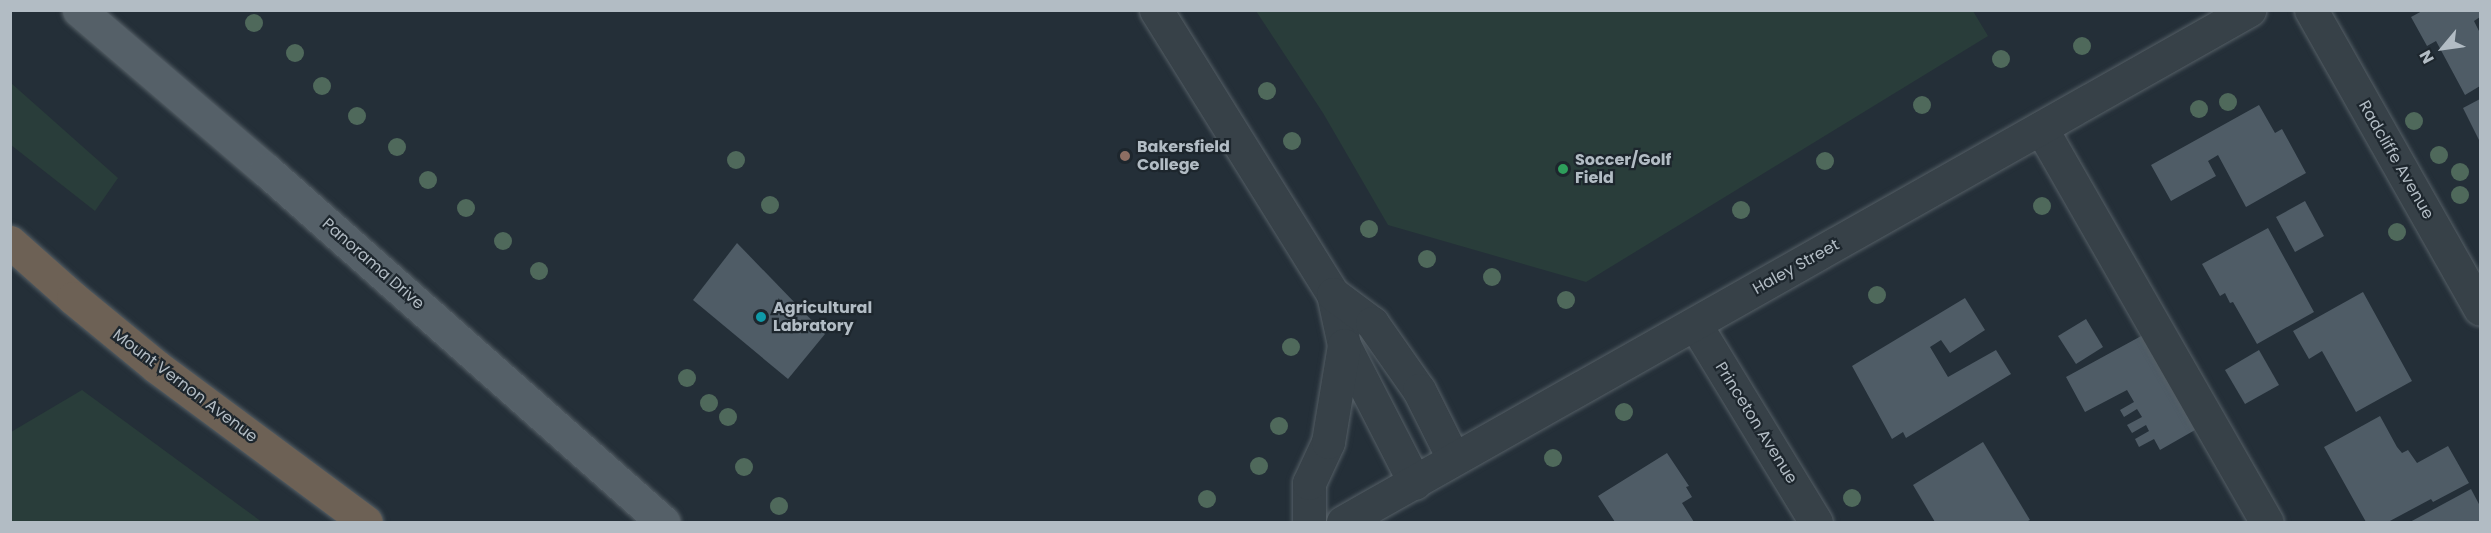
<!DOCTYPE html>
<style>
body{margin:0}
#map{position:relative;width:2491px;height:533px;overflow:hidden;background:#242f38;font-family:Poppins,sans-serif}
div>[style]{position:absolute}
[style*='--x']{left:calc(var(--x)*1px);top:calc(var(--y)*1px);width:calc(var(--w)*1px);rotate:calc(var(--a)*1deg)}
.green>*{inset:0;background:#293d3a}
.building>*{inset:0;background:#4f5c66}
.roads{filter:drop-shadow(0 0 2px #555f66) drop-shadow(0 0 2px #555f66)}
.minor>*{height:33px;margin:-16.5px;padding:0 16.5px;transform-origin:16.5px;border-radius:16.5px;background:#374148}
.major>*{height:33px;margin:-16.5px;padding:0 16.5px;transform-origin:16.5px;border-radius:16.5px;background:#556068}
.highway>*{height:33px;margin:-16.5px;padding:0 16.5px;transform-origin:16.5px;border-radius:16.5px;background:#6d6155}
.trees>*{width:18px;height:18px;margin:-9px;border-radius:50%;background:#4f695b}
.dots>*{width:16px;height:16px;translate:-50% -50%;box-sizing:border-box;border:3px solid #1d262d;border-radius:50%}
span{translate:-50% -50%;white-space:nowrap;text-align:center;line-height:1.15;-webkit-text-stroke:4.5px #1d262d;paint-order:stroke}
.poi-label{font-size:16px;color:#b2bcc4;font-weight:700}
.left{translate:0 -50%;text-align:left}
.street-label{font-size:16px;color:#b2bcc4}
.frame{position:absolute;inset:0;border:12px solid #b2bcc4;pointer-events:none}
.north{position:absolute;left:2413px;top:18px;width:60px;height:60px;-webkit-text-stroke:4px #1d262d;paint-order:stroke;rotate:241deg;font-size:16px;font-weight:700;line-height:24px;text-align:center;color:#b2bcc4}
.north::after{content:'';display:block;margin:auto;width:21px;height:27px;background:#b2bcc4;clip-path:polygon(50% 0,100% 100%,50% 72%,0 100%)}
</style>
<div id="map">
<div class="green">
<div style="clip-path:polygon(1973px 11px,1988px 36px,1586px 282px,1388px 225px,1323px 113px,1256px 11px)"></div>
<div style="clip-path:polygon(11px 83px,118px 178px,95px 211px,11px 145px)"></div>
<div style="clip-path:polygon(82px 390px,262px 522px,11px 522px,11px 432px)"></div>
</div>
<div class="building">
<div style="clip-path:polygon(2424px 10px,2480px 10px,2480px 17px,2474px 21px,2480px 33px,2480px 86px,2465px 95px,2436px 41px,2427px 46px,2411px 17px)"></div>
<div style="clip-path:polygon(2480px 99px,2480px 142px,2463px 108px)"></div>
<div style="clip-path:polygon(2259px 105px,2275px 133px,2282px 129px,2306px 173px,2246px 207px,2218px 155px,2208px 161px,2216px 176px,2171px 201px,2151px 165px)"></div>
<div style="clip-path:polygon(2305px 201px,2324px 236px,2295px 252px,2276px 217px)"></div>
<div style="clip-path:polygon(2268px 228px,2314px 312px,2257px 344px,2233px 302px,2230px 303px,2225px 293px,2220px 296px,2202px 264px)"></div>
<div style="clip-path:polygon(737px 243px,825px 334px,788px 379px,693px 300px)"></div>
<div style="clip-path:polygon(2363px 292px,2412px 381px,2356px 412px,2322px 351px,2309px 359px,2293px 331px)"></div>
<div style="clip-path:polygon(1965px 298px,1985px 330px,1950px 353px,1941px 340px,1930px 347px,1948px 377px,1996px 350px,2011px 374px,1906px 438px,1903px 432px,1892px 439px,1852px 366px)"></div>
<div style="clip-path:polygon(2086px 319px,2103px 347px,2076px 364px,2058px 336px)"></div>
<div style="clip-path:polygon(2143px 335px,2195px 430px,2160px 450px,2154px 439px,2139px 447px,2135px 439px,2149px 431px,2146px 425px,2132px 433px,2127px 425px,2142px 417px,2137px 409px,2124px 417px,2120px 410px,2134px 402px,2127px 390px,2085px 412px,2066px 377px)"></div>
<div style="clip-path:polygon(2259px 350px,2279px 385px,2245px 404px,2225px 370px)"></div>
<div style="clip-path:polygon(2380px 416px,2397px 447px,2402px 453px,2408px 450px,2417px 463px,2448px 446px,2469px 483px,2433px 502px,2431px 499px,2388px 522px,2366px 522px,2324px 447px)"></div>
<div style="clip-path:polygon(1983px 442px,2030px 520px,2026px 522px,1935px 522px,1913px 485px)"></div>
<div style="clip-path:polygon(1667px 453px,1689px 486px,1686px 487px,1692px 497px,1682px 503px,1694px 522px,1615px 522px,1598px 496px)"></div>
<div style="clip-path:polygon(2471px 489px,2480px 506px,2480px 522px,2410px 522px)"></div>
</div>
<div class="roads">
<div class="minor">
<div style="--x:1156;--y:10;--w:335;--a:58.1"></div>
<div style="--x:1333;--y:294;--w:52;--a:77.8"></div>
<div style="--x:1344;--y:345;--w:155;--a:62.8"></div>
<div style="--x:2311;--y:10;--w:343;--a:60.5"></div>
<div style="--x:2041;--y:128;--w:454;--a:60.2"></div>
<div style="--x:1333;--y:294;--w:49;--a:36.6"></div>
<div style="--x:1372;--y:323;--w:82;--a:55"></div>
<div style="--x:1419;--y:390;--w:76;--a:63.4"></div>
<div style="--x:1695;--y:324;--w:232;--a:58.6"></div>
<div style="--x:1309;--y:522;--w:39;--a:-90"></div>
<div style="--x:1309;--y:483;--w:45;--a:-65.1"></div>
<div style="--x:1328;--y:442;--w:98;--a:-80.6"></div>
<div style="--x:1343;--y:522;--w:1041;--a:-29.47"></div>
</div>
<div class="major">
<div style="--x:79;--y:10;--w:246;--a:40.6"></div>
<div style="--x:266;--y:170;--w:531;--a:41.56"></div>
</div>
<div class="highway">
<div style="--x:10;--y:242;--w:84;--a:41.6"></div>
<div style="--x:73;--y:298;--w:109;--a:39.4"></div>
<div style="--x:157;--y:367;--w:260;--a:36.6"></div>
</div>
</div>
<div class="trees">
<div style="left:254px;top:23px"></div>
<div style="left:2082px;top:46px"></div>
<div style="left:295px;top:53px"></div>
<div style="left:2001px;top:59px"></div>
<div style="left:322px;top:86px"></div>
<div style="left:1267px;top:91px"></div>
<div style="left:2228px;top:102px"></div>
<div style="left:1922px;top:105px"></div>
<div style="left:2199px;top:109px"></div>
<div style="left:357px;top:116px"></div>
<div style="left:2414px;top:121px"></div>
<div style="left:1292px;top:141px"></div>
<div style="left:397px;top:147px"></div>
<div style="left:2439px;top:155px"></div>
<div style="left:736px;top:160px"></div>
<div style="left:1825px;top:161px"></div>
<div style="left:2460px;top:172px"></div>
<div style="left:428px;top:180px"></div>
<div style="left:2460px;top:195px"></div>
<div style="left:770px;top:205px"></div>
<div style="left:2042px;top:206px"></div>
<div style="left:466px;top:208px"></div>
<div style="left:1741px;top:210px"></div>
<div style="left:1369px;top:229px"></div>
<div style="left:2397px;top:232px"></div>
<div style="left:503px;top:241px"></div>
<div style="left:1427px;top:259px"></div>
<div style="left:539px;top:271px"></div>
<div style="left:1492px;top:277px"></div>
<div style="left:1877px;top:295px"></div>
<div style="left:1566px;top:300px"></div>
<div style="left:1291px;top:347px"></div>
<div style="left:687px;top:378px"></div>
<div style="left:709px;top:403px"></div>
<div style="left:1624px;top:412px"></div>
<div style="left:728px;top:417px"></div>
<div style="left:1279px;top:426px"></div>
<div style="left:1553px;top:458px"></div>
<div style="left:1259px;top:466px"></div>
<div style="left:744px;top:467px"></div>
<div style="left:1852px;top:498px"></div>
<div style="left:1207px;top:499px"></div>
<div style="left:779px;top:506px"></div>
</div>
<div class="dots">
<div style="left:1125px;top:156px;background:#8d6e63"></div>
<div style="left:1563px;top:169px;background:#2e9e5b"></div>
<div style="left:761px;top:317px;background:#0f9aa8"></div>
</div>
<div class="poi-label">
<span class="left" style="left:1137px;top:156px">Bakersfield<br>College</span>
<span class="left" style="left:1575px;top:169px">Soccer/Golf<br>Field</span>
<span class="left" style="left:773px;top:317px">Agricultural<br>Labratory</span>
</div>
<div class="street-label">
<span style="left:2396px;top:160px;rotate:60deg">Radcliffe Avenue</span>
<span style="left:373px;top:264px;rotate:41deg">Panorama Drive</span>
<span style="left:1796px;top:267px;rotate:-29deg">Haley Street</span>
<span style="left:185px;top:386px;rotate:37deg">Mount Vernon Avenue</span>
<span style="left:1756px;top:423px;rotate:58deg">Princeton Avenue</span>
</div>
<div class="frame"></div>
<div class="north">N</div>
</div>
